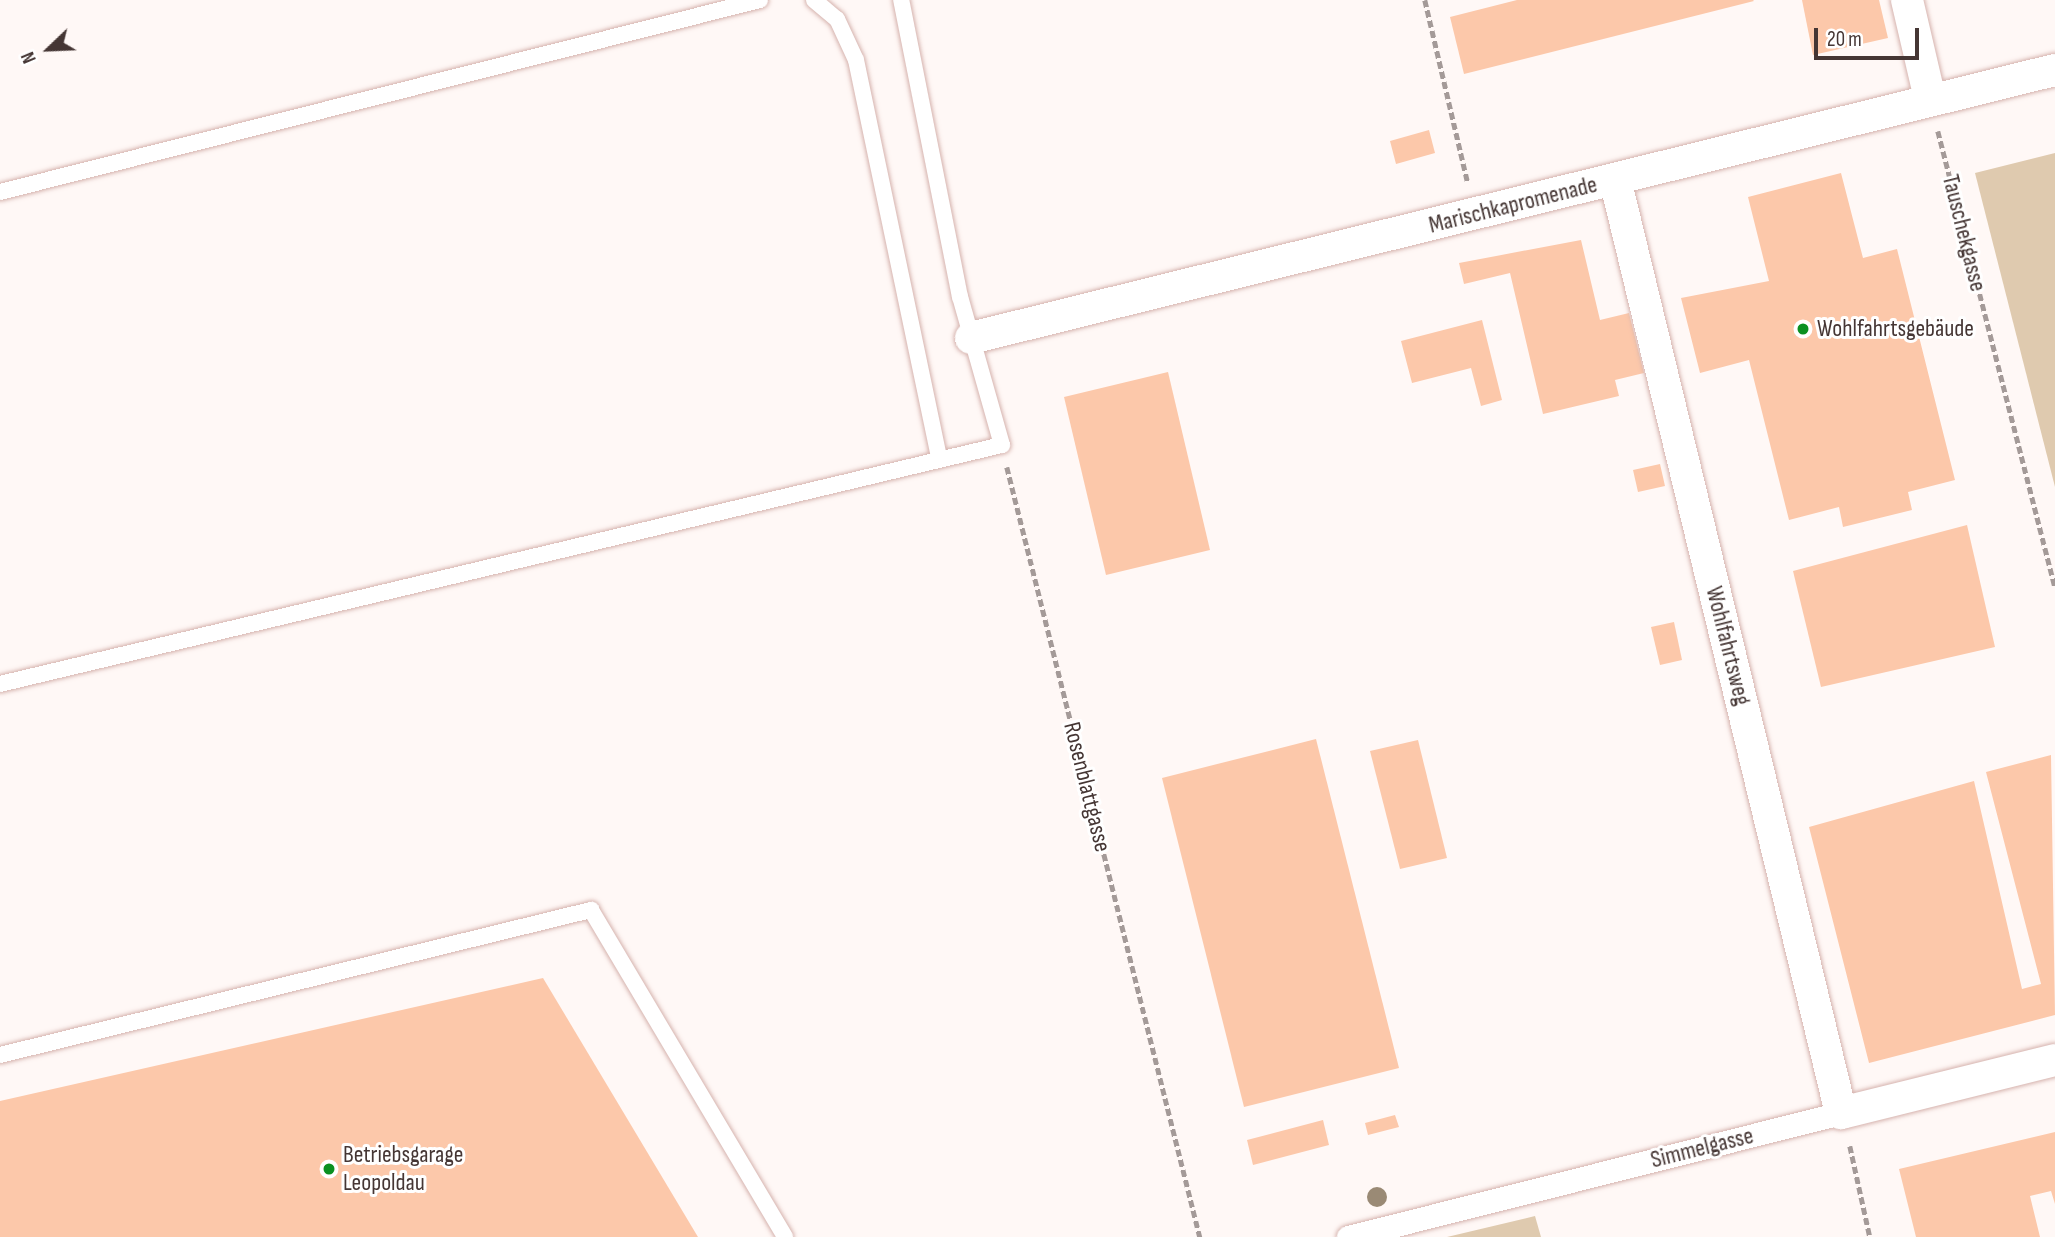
<!DOCTYPE html>
<meta charset="utf-8">
<style>
body{margin:0}
#map{position:relative;width:2055px;height:1237px;overflow:hidden;background:#fff8f6;font-family:"Sofia Sans Condensed",sans-serif}
div>[style]{position:absolute}
[style*='--x']{left:calc(var(--x)*1px);top:calc(var(--y)*1px);width:calc(var(--w)*1px);rotate:calc(var(--a)*1deg)}
.green>*{inset:0;background:#dfcaaf}
.building>*{inset:0;background:#fcc8aa}
.path>*{height:4.5px;margin-top:-2.25px;transform-origin:0;background:repeating-linear-gradient(90deg,#a49a98 0 7px,transparent 0 10.5px)}
.roads{filter:drop-shadow(0 0 2px #d6b3ae) drop-shadow(0 0 2px #d6b3ae)}
.service>*{height:16px;margin:-8px;padding:0 8px;transform-origin:8px;border-radius:8px;background:#fff}
.pedestrian>*{height:23px;margin:-11.5px;padding:0 11.5px;transform-origin:11.5px;border-radius:11.5px;background:#fff}
.minor>*{height:32px;margin:-16px;padding:0 16px;transform-origin:16px;border-radius:16px;background:#fff}
.trees>*{width:20px;height:20px;margin:-10px;border-radius:50%;background:#9a8a75}
.dots>*{width:19px;height:19px;translate:-50% -50%;box-sizing:border-box;border:4px solid #fff;border-radius:50%}
span{translate:-50% -50%;white-space:nowrap;text-align:center;line-height:1.15;-webkit-text-stroke:6px #fff;paint-order:stroke}
.street-label{font-size:24px;color:#453634}
.poi-label{font-size:24px;color:#453634}
.left{translate:0 -50%;text-align:left}
.north{position:absolute;left:14px;top:14px;width:70px;height:70px;-webkit-text-stroke:5px #fff;paint-order:stroke;rotate:247deg;font-size:19px;font-weight:700;line-height:28px;text-align:center;color:#453634}
.north::after{content:'';display:block;margin:auto;width:24px;height:32px;background:#453634;clip-path:polygon(50% 0,100% 100%,50% 72%,0 100%)}
.scale{position:absolute;left:1814px;top:28px;width:105px;height:32px;box-sizing:border-box;border:4px solid #453634;border-top:0;padding-left:9px;font-size:21px;line-height:24px;white-space:nowrap;color:#453634;-webkit-text-stroke:5px #fff;paint-order:stroke}
</style>
<div id="map">
<div class="green">
<div style="clip-path:polygon(2055px 153px,2055px 487px,1975px 173px)"></div>
<div style="clip-path:polygon(1535px 1216px,1541px 1237px,1447px 1237px)"></div>
</div>
<div class="building">
<div style="clip-path:polygon(1517px 0,1753px 0,1754px 1px,1464px 74px,1450px 17px)"></div>
<div style="clip-path:polygon(1802px 0,1879px 0,1888px 38px,1813px 55px)"></div>
<div style="clip-path:polygon(1429px 130px,1435px 153px,1396px 164px,1390px 141px)"></div>
<div style="clip-path:polygon(1841px 173px,1863px 258px,1897px 249px,1955px 480px,1908px 492px,1912px 510px,1843px 527px,1839px 507px,1789px 520px,1749px 360px,1700px 373px,1681px 298px,1769px 281px,1748px 197px)"></div>
<div style="clip-path:polygon(1581px 240px,1600px 320px,1629px 313px,1644px 373px,1615px 380px,1619px 396px,1543px 414px,1510px 273px,1464px 284px,1459px 263px)"></div>
<div style="clip-path:polygon(1482px 320px,1502px 400px,1481px 406px,1471px 368px,1412px 383px,1401px 341px)"></div>
<div style="clip-path:polygon(1168px 372px,1210px 550px,1106px 575px,1064px 397px)"></div>
<div style="clip-path:polygon(1660px 464px,1665px 486px,1638px 492px,1633px 470px)"></div>
<div style="clip-path:polygon(1967px 525px,1995px 647px,1821px 687px,1793px 571px)"></div>
<div style="clip-path:polygon(1674px 622px,1682px 660px,1660px 665px,1651px 627px)"></div>
<div style="clip-path:polygon(1316px 739px,1399px 1068px,1244px 1107px,1162px 778px)"></div>
<div style="clip-path:polygon(1418px 740px,1447px 858px,1400px 869px,1370px 751px)"></div>
<div style="clip-path:polygon(2051px 755px,2055px 1015px,1869px 1063px,1809px 827px,1974px 781px,2022px 989px,2041px 984px,1986px 772px)"></div>
<div style="clip-path:polygon(543px 978px,698px 1237px,0 1237px,0 1101px)"></div>
<div style="clip-path:polygon(1395px 1115px,1399px 1127px,1368px 1135px,1365px 1123px)"></div>
<div style="clip-path:polygon(1323px 1120px,1329px 1145px,1253px 1165px,1247px 1140px)"></div>
<div style="clip-path:polygon(2055px 1132px,2055px 1204px,2051px 1191px,2030px 1196px,2040px 1237px,1916px 1237px,1899px 1169px)"></div>
</div>
<div class="path">
<div style="--x:1425;--y:0;--w:188;--a:76.8"></div>
<div style="--x:1938;--y:131;--w:471;--a:75.6"></div>
<div style="--x:1007;--y:467;--w:794;--a:75.93"></div>
<div style="--x:1850;--y:1146;--w:93;--a:77.6"></div>
</div>
<div class="roads">
<div class="service">
<div style="--x:814;--y:0;--w:30;--a:40"></div>
<div style="--x:837;--y:19;--w:45;--a:65.1"></div>
<div style="--x:856;--y:60;--w:407;--a:78.2"></div>
<div style="--x:0;--y:192;--w:784;--a:-14.18"></div>
<div style="--x:0;--y:684;--w:1030;--a:-13.42"></div>
<div style="--x:1002;--y:445;--w:154;--a:-105.8"></div>
<div style="--x:960;--y:297;--w:303;--a:-101.2"></div>
<div style="--x:0;--y:1055;--w:609;--a:-13.79"></div>
<div style="--x:591;--y:910;--w:380;--a:59.3"></div>
</div>
<div class="pedestrian">
<div style="--x:1348;--y:1237;--w:508;--a:-14.12"></div>
</div>
<div class="minor">
<div style="--x:1907;--y:0;--w:102;--a:76.9"></div>
<div style="--x:1615;--y:179;--w:961;--a:76.4"></div>
<div style="--x:1841;--y:1113;--w:220;--a:-13.9"></div>
<div style="--x:971;--y:338;--w:1117;--a:-13.89"></div>
</div>
</div>
<div class="trees">
<div style="left:1377px;top:1197px"></div>
</div>
<div class="dots">
<div style="left:1803px;top:329px;background:#0a9021"></div>
<div style="left:329px;top:1169px;background:#0a9021"></div>
</div>
<div class="street-label">
<span style="left:1513px;top:205px;rotate:-14deg">Marischkapromenade</span>
<span style="left:1964px;top:233px;rotate:76deg">Tauschekgasse</span>
<span style="left:1728px;top:646px;rotate:76deg">Wohlfahrtsweg</span>
<span style="left:1087px;top:787px;rotate:76deg">Rosenblattgasse</span>
<span style="left:1702px;top:1148px;rotate:-14deg">Simmelgasse</span>
</div>
<div class="poi-label">
<span class="left" style="left:1817px;top:329px">Wohlfahrtsgebäude</span>
<span class="left" style="left:343px;top:1169px">Betriebsgarage<br>Leopoldau</span>
</div>
<div class="north">N</div>
<div class="scale">20 m</div>
</div>
